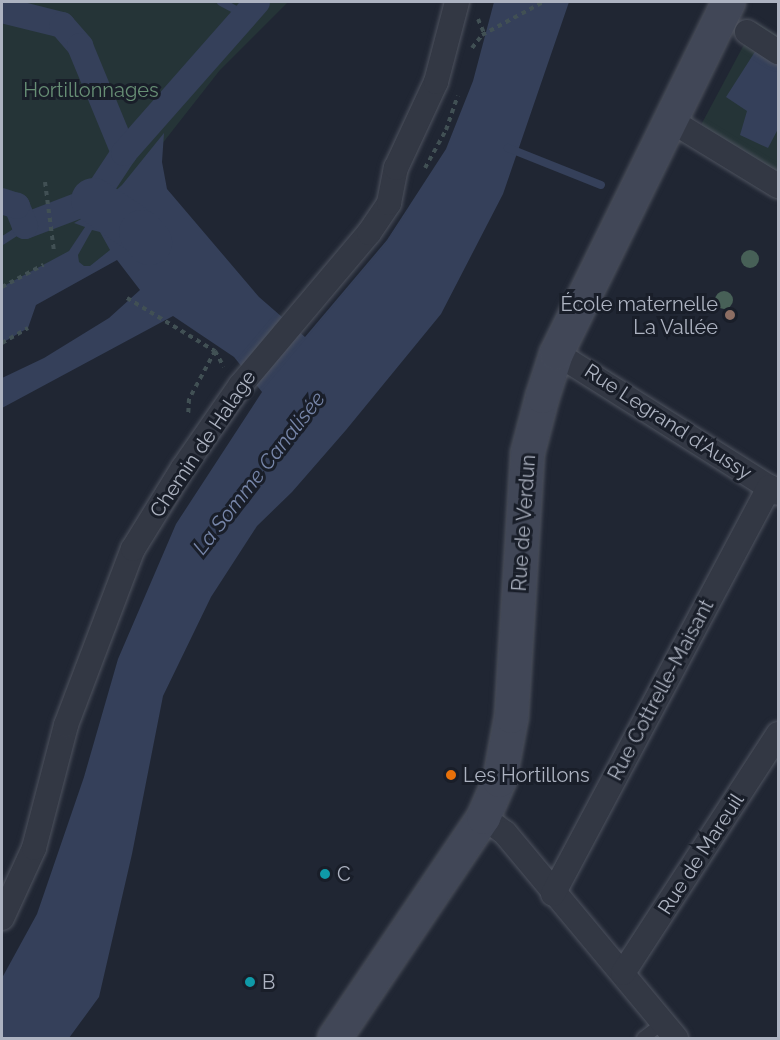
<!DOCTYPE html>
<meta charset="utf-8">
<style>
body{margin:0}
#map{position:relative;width:780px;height:1040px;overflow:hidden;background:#202633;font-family:Raleway,sans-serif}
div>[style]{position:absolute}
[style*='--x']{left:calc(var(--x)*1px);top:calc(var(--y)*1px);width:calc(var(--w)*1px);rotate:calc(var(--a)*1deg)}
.green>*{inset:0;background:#253437}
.water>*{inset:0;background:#35405a}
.stream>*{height:8px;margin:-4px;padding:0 4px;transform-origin:4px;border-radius:4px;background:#35405a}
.canal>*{height:26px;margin:-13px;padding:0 13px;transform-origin:13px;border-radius:13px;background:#35405a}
.river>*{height:45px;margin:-22.5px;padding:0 22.5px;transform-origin:22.5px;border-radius:22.5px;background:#35405a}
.path>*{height:4px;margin-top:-2px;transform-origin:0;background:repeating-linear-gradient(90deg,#415054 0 4.5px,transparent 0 9px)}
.roads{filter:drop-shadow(0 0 2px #4e535f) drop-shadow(0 0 2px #4e535f)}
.lane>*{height:12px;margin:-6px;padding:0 6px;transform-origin:6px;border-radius:6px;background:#333844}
.street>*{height:24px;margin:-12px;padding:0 12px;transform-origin:12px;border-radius:12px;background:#333844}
.secondary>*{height:33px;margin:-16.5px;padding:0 16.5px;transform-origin:16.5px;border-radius:16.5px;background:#414757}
.trees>*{width:18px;height:18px;margin:-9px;border-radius:50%;background:#476057}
.dots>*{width:16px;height:16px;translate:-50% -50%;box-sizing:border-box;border:3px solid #191e29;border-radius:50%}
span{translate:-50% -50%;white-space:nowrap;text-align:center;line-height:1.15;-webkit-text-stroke:6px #191e29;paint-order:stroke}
.park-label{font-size:20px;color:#678f75}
.poi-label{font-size:20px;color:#adb3c1}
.right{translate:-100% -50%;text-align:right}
.left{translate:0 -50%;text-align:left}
.street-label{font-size:20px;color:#adb3c1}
.water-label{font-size:21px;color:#7786a9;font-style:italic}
.frame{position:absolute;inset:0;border:3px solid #adb3c1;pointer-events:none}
</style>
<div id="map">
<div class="green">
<div style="clip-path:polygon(2px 2px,288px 2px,220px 70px,151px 158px,163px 231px,2px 322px)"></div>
<div style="clip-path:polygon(756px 22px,778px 36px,778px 173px,701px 125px)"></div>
</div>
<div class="water">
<div style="clip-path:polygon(evenodd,494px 2px,569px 2px,503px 194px,441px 314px,346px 430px,292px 492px,257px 526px,211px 597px,163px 696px,132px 854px,99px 997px,69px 1038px,2px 1038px,2px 978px,37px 914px,84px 777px,118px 659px,176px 524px,262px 392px,234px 357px,173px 316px,2px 408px,2px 378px,44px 358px,109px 318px,140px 290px,117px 260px,36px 305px,28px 328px,2px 343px,2px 287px,69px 251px,85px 227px,74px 223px,90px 214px,122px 185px,164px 133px,162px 162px,167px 189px,259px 297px,305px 337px,387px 240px,446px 149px,473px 81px,494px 2px,92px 230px,100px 232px,110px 250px,90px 266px,84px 266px,79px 262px,78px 255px,92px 230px)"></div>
<div style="clip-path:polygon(758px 47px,778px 59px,778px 129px,768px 148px,740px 135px,747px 111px,726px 97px)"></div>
</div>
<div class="stream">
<div style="--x:221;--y:2;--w:26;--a:28"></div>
<div style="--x:508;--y:148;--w:100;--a:21.7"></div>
<div style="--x:2;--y:241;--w:27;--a:-33"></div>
</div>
<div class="canal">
<div style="--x:2;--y:10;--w:62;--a:14"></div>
<div style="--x:62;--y:25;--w:28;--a:49"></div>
<div style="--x:80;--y:46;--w:116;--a:67.6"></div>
<div style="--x:124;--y:153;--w:56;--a:123.4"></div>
<div style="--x:93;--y:200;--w:73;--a:159.1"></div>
<div style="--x:25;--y:226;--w:22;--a:-112"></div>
<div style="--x:17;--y:206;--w:16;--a:-162"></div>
<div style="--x:124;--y:153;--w:201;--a:-48.6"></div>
</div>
<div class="river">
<div style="--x:93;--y:200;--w:58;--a:33.7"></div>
<div style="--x:141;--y:232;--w:13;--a:51"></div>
</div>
<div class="path">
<div style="--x:478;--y:19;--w:15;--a:67"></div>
<div style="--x:472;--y:48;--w:16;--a:-52"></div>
<div style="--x:482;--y:35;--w:69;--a:-28.4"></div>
<div style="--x:425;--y:168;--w:43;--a:-61.1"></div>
<div style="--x:446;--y:130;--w:36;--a:-71"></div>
<div style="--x:45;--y:182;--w:70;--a:82.6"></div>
<div style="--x:2;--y:287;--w:47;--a:-28.2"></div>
<div style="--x:127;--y:298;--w:103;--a:31.1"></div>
<div style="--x:215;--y:351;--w:55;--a:118.4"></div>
<div style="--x:189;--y:399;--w:17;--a:93"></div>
<div style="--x:2;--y:343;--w:30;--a:-30"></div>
<div style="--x:215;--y:351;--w:18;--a:61"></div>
</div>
<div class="roads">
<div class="lane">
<div style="--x:643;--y:1038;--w:25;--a:-37"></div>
</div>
<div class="street">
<div style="--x:747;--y:32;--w:37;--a:33"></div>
<div style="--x:670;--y:120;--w:127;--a:31.4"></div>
<div style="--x:556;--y:353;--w:262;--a:32.2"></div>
<div style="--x:483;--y:817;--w:27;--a:36"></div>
<div style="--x:505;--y:833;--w:267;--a:50.2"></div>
<div style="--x:553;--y:894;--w:461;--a:-62"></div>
<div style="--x:2;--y:918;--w:77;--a:-65.4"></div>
<div style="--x:34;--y:848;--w:127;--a:-75.4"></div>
<div style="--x:66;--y:725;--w:188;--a:-69.2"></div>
<div style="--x:133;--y:549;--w:95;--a:-58.3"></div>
<div style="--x:183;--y:468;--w:100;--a:-55.2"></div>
<div style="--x:240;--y:386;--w:200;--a:-49.9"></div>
<div style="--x:369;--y:233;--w:36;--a:-56"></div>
<div style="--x:389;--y:203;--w:36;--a:-79"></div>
<div style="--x:396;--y:168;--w:95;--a:-65.1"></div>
<div style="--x:436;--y:82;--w:83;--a:-75.3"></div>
<div style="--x:623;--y:973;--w:285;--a:-57"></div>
</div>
<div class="secondary">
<div style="--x:334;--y:1038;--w:267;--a:-56"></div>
<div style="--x:483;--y:817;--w:40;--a:-66.6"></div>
<div style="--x:499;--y:780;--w:65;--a:-79.4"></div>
<div style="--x:511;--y:716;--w:263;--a:-86.5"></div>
<div style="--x:527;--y:453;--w:59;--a:-75.3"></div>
<div style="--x:542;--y:396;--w:45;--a:-72"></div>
<div style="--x:556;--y:353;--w:391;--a:-63.9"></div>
</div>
</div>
<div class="trees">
<div style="left:750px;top:259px"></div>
<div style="left:724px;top:300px"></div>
</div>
<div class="dots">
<div style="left:730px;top:315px;background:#8d6e63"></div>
<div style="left:451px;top:775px;background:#e8710a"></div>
<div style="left:325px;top:874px;background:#0f9aa8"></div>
<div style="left:250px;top:982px;background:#0f9aa8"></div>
</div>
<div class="park-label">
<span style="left:91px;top:90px">Hortillonnages</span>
</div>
<div class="poi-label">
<span class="right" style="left:718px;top:316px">École maternelle<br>La Vallée</span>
<span class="left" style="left:463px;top:775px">Les Hortillons</span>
<span class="left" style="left:337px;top:874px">C</span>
<span class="left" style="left:262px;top:982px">B</span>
</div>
<div class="street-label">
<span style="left:668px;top:422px;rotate:33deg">Rue Legrand d'Aussy</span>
<span style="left:203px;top:444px;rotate:-56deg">Chemin de Halage</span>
<span style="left:524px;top:523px;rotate:-86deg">Rue de Verdun</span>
<span style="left:661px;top:690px;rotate:-62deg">Rue Cottrelle-Maisant</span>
<span style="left:701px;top:854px;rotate:-57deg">Rue de Mareuil</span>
</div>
<div class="water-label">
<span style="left:259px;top:473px;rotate:-52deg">La Somme Canalisée</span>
</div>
<div class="frame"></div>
</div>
